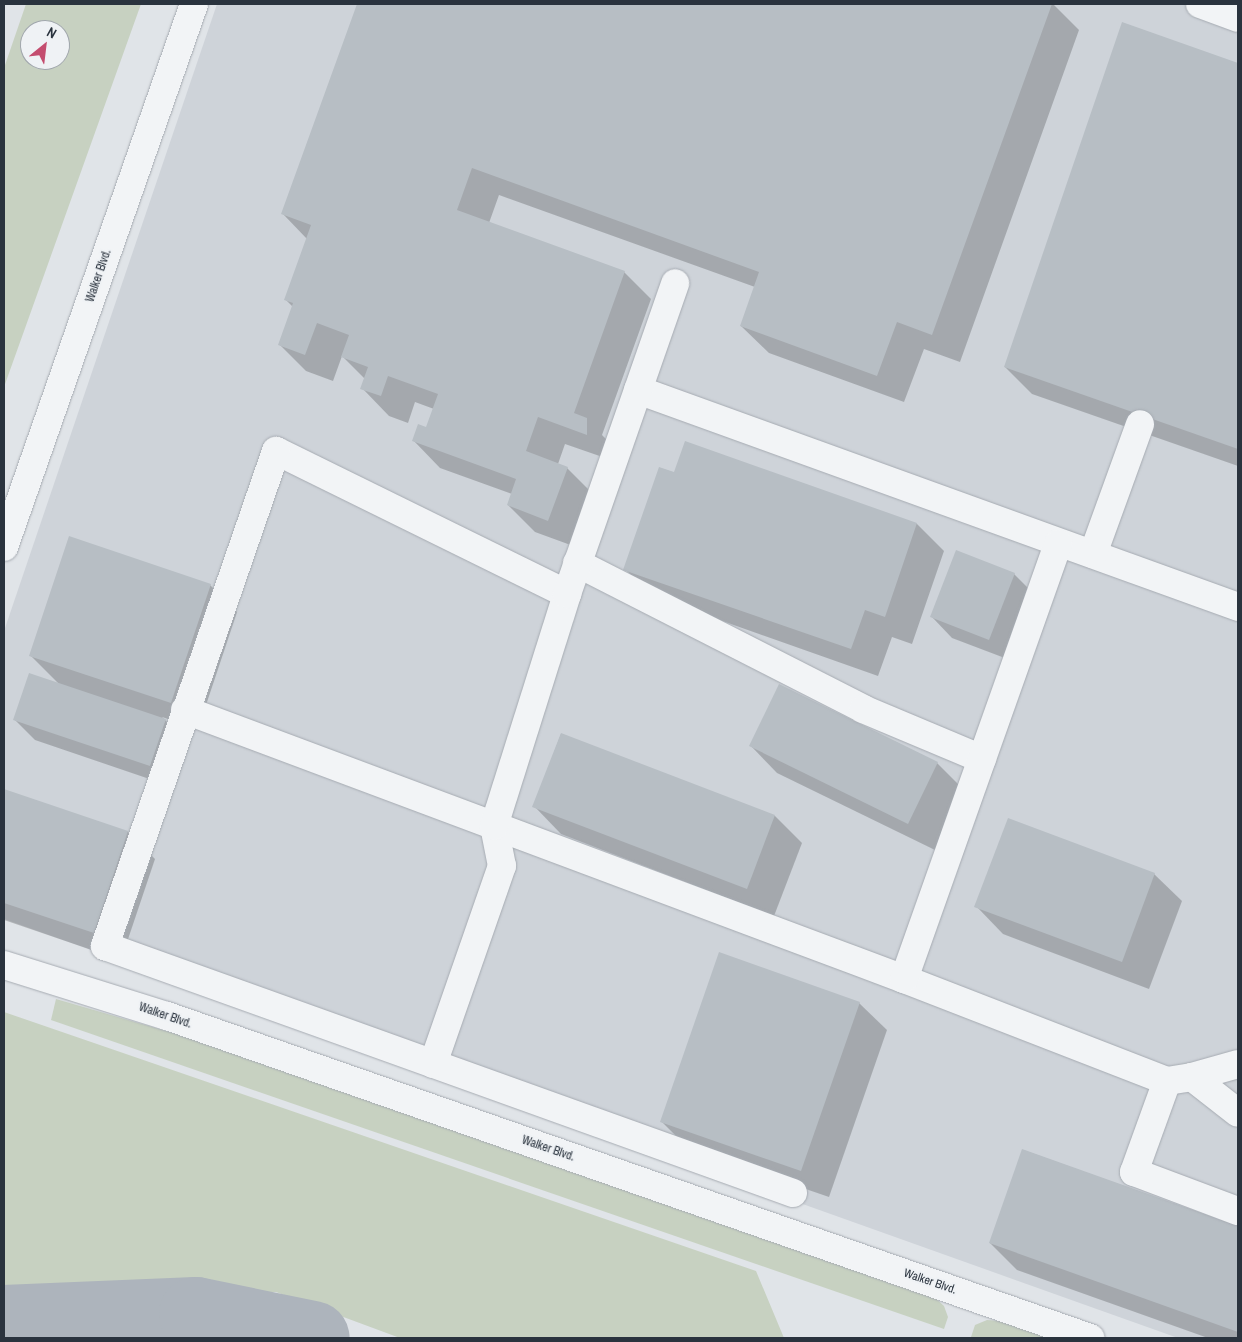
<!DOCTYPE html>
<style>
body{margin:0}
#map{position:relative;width:1242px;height:1342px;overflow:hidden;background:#e0e4e8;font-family:"Archivo Narrow",sans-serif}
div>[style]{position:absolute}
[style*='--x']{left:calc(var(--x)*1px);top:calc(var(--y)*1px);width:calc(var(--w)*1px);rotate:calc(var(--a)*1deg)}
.built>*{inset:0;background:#ced3d9}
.green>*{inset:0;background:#c7d1c1}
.shadow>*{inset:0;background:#0003}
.taxiway>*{height:74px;margin:-37px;padding:0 37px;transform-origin:37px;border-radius:37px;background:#adb4bc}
.building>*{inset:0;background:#b7bec4}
.roads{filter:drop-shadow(0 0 1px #a6abb2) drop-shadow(0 0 1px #a6abb2)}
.minor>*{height:28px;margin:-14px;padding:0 14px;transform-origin:14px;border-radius:14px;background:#f2f4f6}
span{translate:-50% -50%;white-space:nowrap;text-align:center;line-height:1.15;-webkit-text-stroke:4px #eff2f5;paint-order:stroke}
.street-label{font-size:12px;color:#2a333e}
.frame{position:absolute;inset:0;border:5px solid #2a333e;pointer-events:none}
.north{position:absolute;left:20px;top:20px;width:50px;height:50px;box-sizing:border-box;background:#eff2f5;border:1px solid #a0a6ac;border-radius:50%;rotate:29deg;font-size:14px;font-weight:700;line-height:20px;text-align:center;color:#2a333e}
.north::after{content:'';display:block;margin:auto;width:18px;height:22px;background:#c44d6f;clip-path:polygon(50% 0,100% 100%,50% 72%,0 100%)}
</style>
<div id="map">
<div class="built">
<div style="clip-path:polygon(217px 4px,1238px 4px,1238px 1338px,1178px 1338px,4px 919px,4px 631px)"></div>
</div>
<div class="green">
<div style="clip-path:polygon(evenodd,26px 4px,141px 4px,4px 387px,4px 68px,26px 4px,30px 30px,60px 30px,60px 60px,30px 60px,30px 30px)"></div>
<div style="clip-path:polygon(56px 999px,173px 1033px,332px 1087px,933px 1296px,944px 1306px,948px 1317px,944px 1329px,51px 1020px)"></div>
<div style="clip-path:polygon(4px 1012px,756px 1271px,784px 1338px,400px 1338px,276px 1292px,4px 1298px)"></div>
<div style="clip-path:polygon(987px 1320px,1000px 1321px,1050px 1338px,971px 1337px,975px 1325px)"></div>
</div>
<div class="shadow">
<div style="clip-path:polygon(358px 4px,1053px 4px,1079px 30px,960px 362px,924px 349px,904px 402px,769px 353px,741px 326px,755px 287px,499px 195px,489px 223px,624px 272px,651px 299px,602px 435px,613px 446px,614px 461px,565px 444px,558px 464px,567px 468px,594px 495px,576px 547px,535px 532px,508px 505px,512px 494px,440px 468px,413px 440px,426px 429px,434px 409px,415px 402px,408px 423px,389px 416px,362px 388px,365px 379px,342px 356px,333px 381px,306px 371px,279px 344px,293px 307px,286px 300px,307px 239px,283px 214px)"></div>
<div style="clip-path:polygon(1123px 24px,1238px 64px,1238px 466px,1032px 394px,1005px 367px)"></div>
<div style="clip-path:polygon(686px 443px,917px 524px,944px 551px,912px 644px,892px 637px,878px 676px,652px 596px,625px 569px,675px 474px)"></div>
<div style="clip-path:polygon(1014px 574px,1035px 595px,1010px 660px,952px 638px,932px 617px)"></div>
<div style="clip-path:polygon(210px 585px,237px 612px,198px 729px,162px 717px,186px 741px,170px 786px,35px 740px,14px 719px,59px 684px,30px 655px)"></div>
<div style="clip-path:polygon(561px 734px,775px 816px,802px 843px,774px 916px,561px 834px,534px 806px)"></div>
<div style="clip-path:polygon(750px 745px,937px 763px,964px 790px,935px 850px,777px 773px)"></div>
<div style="clip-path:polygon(4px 790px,128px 832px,155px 859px,121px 960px,4px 920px)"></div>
<div style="clip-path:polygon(1154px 874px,1182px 901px,1149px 989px,1003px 934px,976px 906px)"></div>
<div style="clip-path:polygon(859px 1003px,887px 1030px,829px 1197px,689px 1149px,662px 1122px)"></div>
<div style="clip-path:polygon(1023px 1150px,1238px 1227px,1238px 1338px,1208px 1338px,1017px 1270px,990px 1243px)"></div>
</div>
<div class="taxiway">
<div style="--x:4;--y:1322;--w:192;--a:-2.4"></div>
<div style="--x:196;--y:1314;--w:119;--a:11.6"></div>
</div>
<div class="building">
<div style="clip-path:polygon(357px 4px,1052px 4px,932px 335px,897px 322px,877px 376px,740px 326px,759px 272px,472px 168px,457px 210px,625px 271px,574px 413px,587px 418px,587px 435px,538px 417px,526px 451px,568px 467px,548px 521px,507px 505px,516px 479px,412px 441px,418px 424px,426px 427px,438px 394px,388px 376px,381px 396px,360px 389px,368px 367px,341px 357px,349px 335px,317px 323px,305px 355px,278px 345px,293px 303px,284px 300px,311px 225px,281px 214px)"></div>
<div style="clip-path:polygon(1122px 22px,1238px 63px,1238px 449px,1004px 367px)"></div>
<div style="clip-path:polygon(685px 441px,917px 523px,885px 617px,865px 610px,851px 649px,623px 570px,659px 467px,674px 472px)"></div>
<div style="clip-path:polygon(69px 536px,211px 584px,171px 703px,29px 656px)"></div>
<div style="clip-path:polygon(956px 550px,1015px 573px,989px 640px,930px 617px)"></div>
<div style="clip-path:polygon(29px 673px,166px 719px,150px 766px,13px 720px)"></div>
<div style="clip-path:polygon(779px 684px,938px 762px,908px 824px,749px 746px)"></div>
<div style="clip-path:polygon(561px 733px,775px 815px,747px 889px,532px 807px)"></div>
<div style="clip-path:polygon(4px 789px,128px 831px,94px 933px,4px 903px)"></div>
<div style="clip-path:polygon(1008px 818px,1155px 873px,1122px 962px,974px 907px)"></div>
<div style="clip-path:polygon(719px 952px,860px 1002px,801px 1171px,660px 1122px)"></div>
<div style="clip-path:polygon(1022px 1149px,1238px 1226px,1238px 1332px,989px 1243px)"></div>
</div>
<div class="roads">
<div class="minor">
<div style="--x:1200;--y:4;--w:40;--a:20.2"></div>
<div style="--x:638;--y:390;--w:638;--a:19.88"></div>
<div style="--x:4;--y:547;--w:575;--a:-70.71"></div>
<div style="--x:1093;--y:554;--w:138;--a:-70.1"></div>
<div style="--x:577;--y:563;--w:321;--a:27"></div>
<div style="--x:863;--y:709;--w:129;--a:22.8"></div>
<div style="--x:567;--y:594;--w:324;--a:-153.8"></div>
<div style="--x:276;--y:451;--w:524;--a:109.06"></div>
<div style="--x:105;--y:946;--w:731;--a:19.75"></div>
<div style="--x:185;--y:710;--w:768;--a:20.51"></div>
<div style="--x:904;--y:979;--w:282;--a:21.2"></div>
<div style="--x:1167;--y:1081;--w:25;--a:-9"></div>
<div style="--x:4;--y:965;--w:171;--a:17.4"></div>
<div style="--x:167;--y:1016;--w:978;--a:19.23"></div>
<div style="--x:904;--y:979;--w:462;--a:-70.5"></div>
<div style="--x:433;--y:1064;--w:210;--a:-70.8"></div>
<div style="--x:502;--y:866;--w:41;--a:-101.3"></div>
<div style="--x:494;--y:826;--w:243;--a:-72.5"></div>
<div style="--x:567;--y:594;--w:329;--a:-70.8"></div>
<div style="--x:1238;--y:1064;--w:48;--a:164.2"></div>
<div style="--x:1192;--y:1077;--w:58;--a:38"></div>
<div style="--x:1167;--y:1081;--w:97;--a:109.9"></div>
<div style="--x:1134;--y:1172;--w:111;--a:20.6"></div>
</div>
</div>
<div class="street-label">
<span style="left:99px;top:276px;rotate:-71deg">Walker Blvd.</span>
<span style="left:165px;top:1016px;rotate:19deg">Walker Blvd.</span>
<span style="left:548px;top:1149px;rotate:19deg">Walker Blvd.</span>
<span style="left:930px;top:1282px;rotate:19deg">Walker Blvd.</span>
</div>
<div class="frame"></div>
<div class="north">N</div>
</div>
